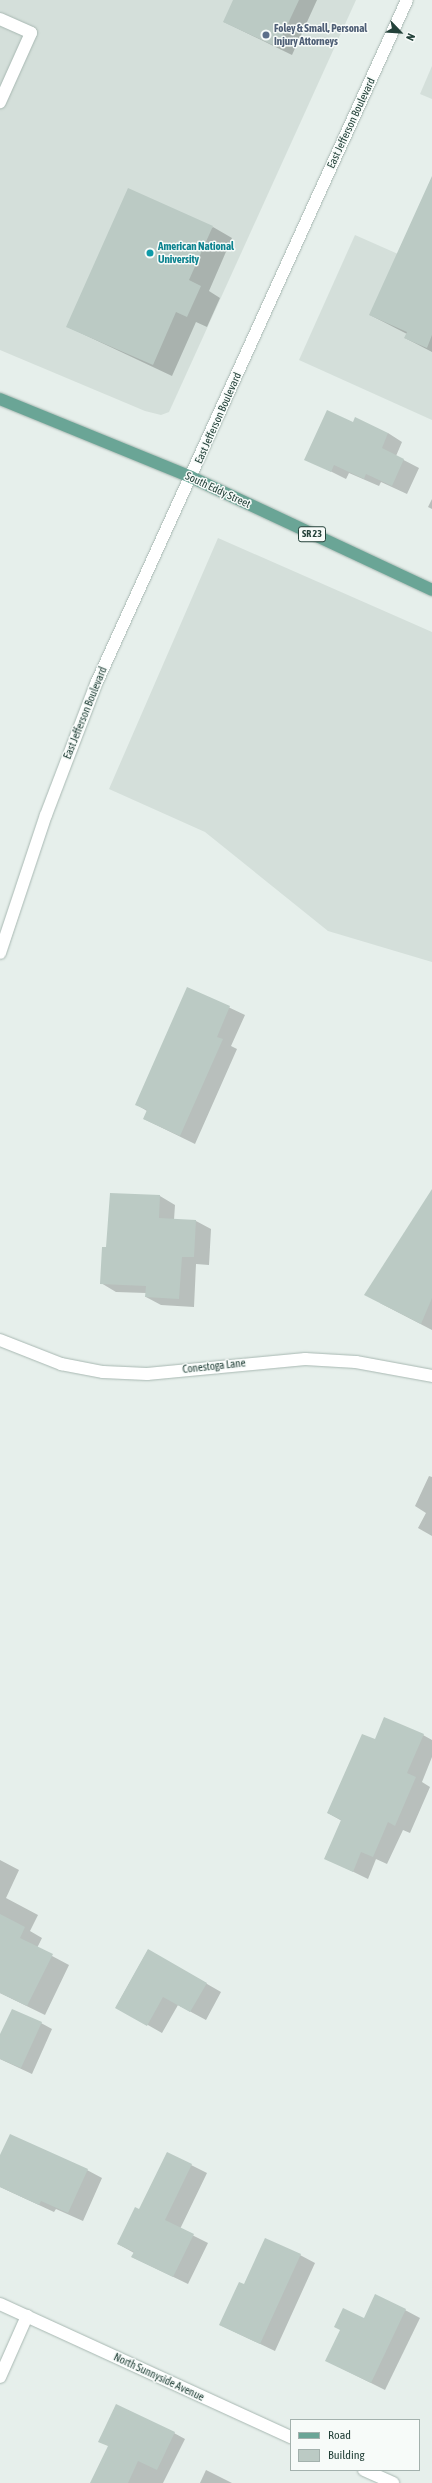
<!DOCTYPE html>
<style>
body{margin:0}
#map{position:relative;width:432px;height:2483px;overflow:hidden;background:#e6efeb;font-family:"Asap Condensed",sans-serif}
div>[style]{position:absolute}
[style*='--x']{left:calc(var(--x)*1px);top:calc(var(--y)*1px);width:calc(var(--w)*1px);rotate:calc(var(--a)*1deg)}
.built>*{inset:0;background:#d4dfda}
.shadow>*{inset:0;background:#0003}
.building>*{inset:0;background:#bbcac4}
.roads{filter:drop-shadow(0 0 1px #a8b8b2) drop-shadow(0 0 1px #a8b8b2)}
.minor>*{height:12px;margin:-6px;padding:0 6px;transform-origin:6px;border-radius:6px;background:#fff}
.major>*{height:12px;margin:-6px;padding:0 6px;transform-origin:6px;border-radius:6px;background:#6aa596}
.dots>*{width:11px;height:11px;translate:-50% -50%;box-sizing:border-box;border:2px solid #f7fbf9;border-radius:50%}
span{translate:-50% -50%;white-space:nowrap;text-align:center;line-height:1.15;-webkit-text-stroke:3px #f7fbf9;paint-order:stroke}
.shield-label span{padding:1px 3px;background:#f7fbf9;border:1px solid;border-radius:3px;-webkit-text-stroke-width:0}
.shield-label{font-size:10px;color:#24423a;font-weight:700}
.service-label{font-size:11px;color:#4e5e75;font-weight:700}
.left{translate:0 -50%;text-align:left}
.street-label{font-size:11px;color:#24423a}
.culture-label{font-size:11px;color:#0d838f;font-weight:700}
.legend{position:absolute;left:290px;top:2419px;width:130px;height:52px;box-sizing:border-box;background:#f7fbf9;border:1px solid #a3b1ad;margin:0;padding:5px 7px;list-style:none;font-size:12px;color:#24423a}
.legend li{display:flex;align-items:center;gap:8px;height:20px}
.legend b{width:20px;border:1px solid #a3b1ad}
.north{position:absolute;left:380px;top:12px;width:40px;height:40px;-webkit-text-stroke:3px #f7fbf9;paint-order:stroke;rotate:115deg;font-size:11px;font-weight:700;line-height:16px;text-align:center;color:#24423a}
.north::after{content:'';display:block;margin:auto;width:14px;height:18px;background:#24423a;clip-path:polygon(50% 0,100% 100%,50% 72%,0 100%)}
</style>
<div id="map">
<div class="built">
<div style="clip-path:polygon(0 0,356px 0,169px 412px,161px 415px,145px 411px,0 350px)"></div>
<div style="clip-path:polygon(432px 66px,432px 99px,420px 94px)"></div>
<div style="clip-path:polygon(355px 235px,432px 269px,432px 420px,299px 360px)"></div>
<div style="clip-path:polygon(218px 538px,432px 632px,432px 962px,328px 931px,205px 832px,109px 789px)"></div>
</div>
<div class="shadow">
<div style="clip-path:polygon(234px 0,317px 0,292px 55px,224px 22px)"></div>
<div style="clip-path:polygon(432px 198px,432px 352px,405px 338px,407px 334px,370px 315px)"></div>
<div style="clip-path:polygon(213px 227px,232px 238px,209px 291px,220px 298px,207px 327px,196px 322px,172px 376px,68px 327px)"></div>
<div style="clip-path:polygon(388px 433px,402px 442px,396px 456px,419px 468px,407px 494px,381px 482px,379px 486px,349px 473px,346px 479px,306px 459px)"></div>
<div style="clip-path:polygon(432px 499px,432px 509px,428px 507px)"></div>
<div style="clip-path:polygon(188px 988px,245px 1015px,231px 1046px,237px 1049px,195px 1144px,144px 1119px,147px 1111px,137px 1105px)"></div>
<div style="clip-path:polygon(111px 1194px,160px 1196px,175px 1205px,174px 1220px,196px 1221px,211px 1229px,209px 1265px,196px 1264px,194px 1307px,161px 1305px,146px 1297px,146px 1293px,116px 1292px,101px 1283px,107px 1248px)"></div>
<div style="clip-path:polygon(432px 1195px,432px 1330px,380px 1303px)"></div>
<div style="clip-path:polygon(429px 1476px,432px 1477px,432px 1536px,418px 1528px,426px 1513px,415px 1506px)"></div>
<div style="clip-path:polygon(423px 1735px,432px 1740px,432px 1757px,422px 1782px,430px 1787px,410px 1833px,403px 1830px,387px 1864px,376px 1859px,368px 1879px,325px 1858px,342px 1821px,328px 1813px,375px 1740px)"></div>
<div style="clip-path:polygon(0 1860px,19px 1870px,6px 1898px,38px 1915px,30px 1931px,42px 1938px,37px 1948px,69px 1965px,45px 2015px,0 1993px)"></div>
<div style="clip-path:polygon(148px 1950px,221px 1992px,206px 2020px,178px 2005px,162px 2033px,116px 2007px)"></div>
<div style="clip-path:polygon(41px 2023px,52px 2029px,32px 2074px,0 2059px,0 2036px)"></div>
<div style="clip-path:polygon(167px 2153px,207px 2173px,180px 2229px,208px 2243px,188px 2284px,132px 2257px,134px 2253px,118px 2244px,140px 2211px)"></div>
<div style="clip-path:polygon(0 2157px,87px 2170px,102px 2178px,83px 2221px,56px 2209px,54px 2212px,0 2187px)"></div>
<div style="clip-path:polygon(300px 2255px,315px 2263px,275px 2351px,220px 2325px,245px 2285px)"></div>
<div style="clip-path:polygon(405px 2310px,420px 2318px,385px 2390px,327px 2361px,364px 2319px)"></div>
<div style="clip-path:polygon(174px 2433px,185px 2439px,163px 2483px,92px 2483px,109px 2446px,100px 2441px)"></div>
<div style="clip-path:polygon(206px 2470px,232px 2483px,200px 2483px)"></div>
</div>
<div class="building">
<div style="clip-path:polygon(233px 0,299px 0,277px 47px,223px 22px)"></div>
<div style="clip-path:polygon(432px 176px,432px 335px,427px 348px,404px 338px,407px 332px,369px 315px)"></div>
<div style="clip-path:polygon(128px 188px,213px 226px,189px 280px,201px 286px,187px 317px,176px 312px,153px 365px,66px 327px)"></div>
<div style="clip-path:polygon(327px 410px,353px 422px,355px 417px,388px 433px,382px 448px,404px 459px,392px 486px,366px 474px,364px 479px,334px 465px,331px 472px,304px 460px)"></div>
<div style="clip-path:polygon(187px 987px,230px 1006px,217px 1037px,223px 1039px,180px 1136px,143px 1119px,147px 1110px,135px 1105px)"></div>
<div style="clip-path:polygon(432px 1189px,432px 1298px,421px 1324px,364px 1295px)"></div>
<div style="clip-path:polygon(110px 1193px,160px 1195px,159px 1218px,196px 1220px,194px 1257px,182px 1257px,179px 1299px,145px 1297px,146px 1286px,100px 1284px,102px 1247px,106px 1247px)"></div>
<div style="clip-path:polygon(384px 1717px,424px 1734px,407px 1773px,416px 1777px,395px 1826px,388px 1822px,373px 1857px,361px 1852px,353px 1872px,324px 1859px,341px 1820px,327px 1813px,362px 1734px,375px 1739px)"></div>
<div style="clip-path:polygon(0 1914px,25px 1927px,20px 1938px,53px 1954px,27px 2006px,0 1993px)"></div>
<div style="clip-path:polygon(148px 1949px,207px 1983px,190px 2012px,163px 1997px,147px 2026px,115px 2008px)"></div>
<div style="clip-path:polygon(12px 2009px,42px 2022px,21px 2068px,0 2059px,0 2034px)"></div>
<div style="clip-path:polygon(10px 2134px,88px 2169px,68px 2213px,41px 2201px,39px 2205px,0 2187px,0 2155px)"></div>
<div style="clip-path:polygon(167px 2152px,192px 2164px,165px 2220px,194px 2234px,173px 2277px,131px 2257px,134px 2252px,117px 2244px,135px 2207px,139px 2209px)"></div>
<div style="clip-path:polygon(265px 2238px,301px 2254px,260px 2344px,219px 2325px,239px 2282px,244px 2284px)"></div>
<div style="clip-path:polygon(375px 2294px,406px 2309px,371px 2383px,325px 2361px,340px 2330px,334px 2327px,343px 2308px,364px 2318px)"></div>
<div style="clip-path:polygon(116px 2404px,175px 2432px,157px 2470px,138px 2461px,128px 2483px,90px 2483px,108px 2446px,98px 2442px)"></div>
</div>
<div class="roads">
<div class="minor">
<div style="--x:0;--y:19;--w:34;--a:24"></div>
<div style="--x:31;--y:33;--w:76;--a:114.2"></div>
<div style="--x:0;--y:953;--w:145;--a:-71.6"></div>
<div style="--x:46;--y:815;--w:140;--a:-69.1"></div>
<div style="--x:96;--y:684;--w:751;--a:-65.55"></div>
<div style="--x:0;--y:1340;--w:66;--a:21.5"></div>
<div style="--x:61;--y:1364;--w:43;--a:10.8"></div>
<div style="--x:103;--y:1372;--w:44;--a:2.6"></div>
<div style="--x:147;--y:1374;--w:159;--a:-5.4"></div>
<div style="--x:305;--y:1359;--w:51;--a:3.4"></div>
<div style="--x:356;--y:1362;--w:77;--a:10.4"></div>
<div style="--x:0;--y:2304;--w:320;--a:24.6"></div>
<div style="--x:0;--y:2377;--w:67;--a:-66.1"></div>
<div style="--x:364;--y:2470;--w:32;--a:24"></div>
</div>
<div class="major">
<div style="--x:0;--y:399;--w:206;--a:22.2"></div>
<div style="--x:191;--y:477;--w:266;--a:25.1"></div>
</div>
</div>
<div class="dots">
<div style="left:266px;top:35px;background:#5c6f8a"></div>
<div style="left:150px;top:253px;background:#0f9aa8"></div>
</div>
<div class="shield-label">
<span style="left:312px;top:534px">SR 23</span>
</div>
<div class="service-label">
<span class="left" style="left:274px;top:35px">Foley &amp; Small, Personal<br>Injury Attorneys</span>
</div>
<div class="street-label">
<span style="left:351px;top:123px;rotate:-65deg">East Jefferson Boulevard</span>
<span style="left:218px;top:418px;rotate:-66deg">East Jefferson Boulevard</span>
<span style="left:218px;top:490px;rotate:25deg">South Eddy Street</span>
<span style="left:85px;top:713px;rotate:-68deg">East Jefferson Boulevard</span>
<span style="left:214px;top:1366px;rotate:-6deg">Conestoga Lane</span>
<span style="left:159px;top:2377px;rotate:25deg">North Sunnyside Avenue</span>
</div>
<div class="culture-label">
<span class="left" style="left:158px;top:253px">American National<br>University</span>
</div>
<ul class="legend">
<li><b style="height:5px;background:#6aa596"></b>Road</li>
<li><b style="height:11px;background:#bbcac4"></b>Building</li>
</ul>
<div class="north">N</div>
</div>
